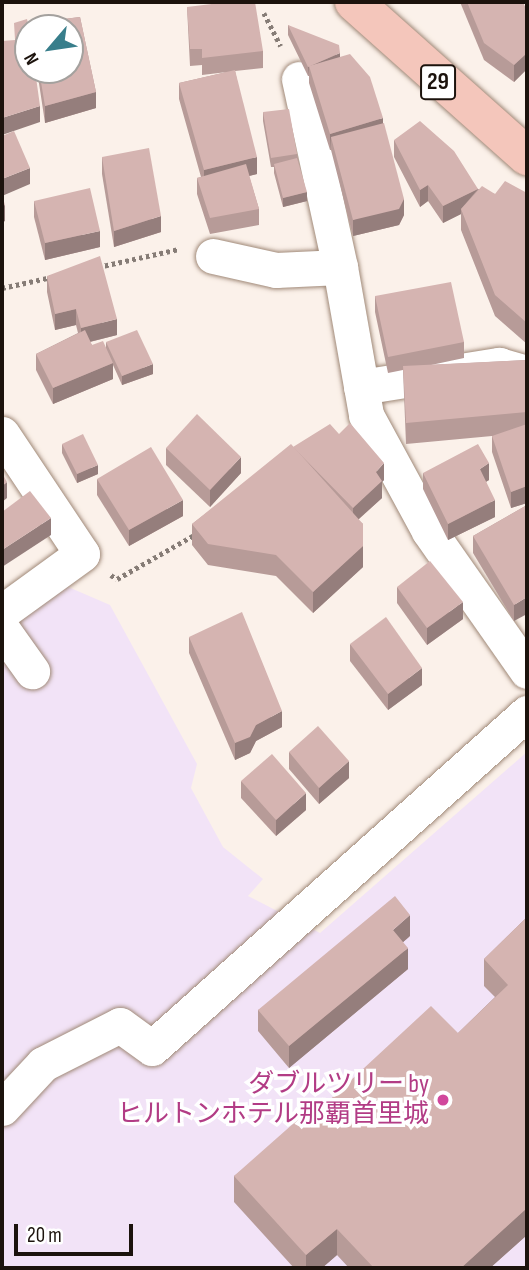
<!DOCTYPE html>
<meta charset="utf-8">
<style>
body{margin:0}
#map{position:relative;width:529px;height:1270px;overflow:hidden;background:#fbf1ea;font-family:"Sofia Sans Condensed","Noto Sans JP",sans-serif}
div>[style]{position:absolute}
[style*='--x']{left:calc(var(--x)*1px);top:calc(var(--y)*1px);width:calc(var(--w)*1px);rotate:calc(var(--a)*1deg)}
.commercial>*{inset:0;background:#f2e3f7}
.path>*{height:4.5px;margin-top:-2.25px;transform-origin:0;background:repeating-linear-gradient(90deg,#867c76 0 3.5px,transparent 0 7px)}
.roads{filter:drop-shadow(0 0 2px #a08978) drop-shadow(0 0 2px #a08978)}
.minor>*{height:35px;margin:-17.5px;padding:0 17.5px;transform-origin:17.5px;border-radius:17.5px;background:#fff}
.primary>*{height:38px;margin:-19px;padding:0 19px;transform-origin:19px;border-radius:19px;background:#f4c6bb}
.wall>*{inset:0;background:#b79b98}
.shaded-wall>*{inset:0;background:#957e7c}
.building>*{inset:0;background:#d5b4b1}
.dots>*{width:19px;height:19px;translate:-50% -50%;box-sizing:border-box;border:4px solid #fff;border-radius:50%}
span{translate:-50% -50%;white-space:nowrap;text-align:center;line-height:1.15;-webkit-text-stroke:7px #fff;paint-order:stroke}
.shield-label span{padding:2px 5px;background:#fff;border:2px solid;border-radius:5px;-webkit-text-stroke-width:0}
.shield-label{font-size:24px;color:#1c130d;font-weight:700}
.hotel-label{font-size:26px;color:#b23c85}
.right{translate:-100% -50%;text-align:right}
.frame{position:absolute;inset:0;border:4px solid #1c130d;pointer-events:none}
.north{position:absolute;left:14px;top:14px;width:70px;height:70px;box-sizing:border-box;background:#fff;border:2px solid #a4a19e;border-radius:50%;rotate:241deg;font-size:19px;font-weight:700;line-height:28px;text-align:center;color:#1c130d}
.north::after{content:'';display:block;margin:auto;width:24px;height:32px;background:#387e8b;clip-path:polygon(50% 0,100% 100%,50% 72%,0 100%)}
.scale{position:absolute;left:14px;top:1224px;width:119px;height:32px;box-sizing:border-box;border:4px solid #1c130d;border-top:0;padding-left:9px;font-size:21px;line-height:24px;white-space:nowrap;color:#1c130d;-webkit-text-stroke:5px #fff;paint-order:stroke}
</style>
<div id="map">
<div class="commercial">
<div style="clip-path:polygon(66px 586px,110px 605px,197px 764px,191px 788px,223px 847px,263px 879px,248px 896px,320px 933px,527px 752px,527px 1268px,2px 1268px,2px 607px)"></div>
</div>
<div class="path">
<div style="--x:264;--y:13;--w:37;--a:63"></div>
<div style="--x:98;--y:267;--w:83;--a:-12.5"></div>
<div style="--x:2;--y:288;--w:51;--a:-12.4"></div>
<div style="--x:111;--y:575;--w:7;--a:34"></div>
<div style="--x:117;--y:579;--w:89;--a:-29.7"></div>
</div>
<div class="roads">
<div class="minor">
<div style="--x:299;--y:79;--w:192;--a:77.7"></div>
<div style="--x:213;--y:256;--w:65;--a:12.5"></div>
<div style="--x:276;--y:270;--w:64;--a:-2.7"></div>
<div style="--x:340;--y:267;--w:150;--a:80"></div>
<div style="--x:366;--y:415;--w:132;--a:61.5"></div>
<div style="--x:429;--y:531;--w:171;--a:55"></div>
<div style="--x:361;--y:387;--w:140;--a:-9.1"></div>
<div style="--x:499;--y:365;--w:29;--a:16"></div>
<div style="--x:2;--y:434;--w:144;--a:56.3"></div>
<div style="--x:82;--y:554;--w:99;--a:144.1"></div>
<div style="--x:2;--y:629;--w:52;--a:54.5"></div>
<div style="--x:2;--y:1108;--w:60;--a:-47"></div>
<div style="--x:43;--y:1064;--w:86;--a:-26.9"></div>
<div style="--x:120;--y:1025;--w:39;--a:36"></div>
<div style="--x:152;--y:1048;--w:503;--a:-41.78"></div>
</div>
<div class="primary">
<div style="--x:354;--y:2;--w:232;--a:41.7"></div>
</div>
</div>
<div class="wall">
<div style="clip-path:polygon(460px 2px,523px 2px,527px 13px,527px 69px,514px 82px,484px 60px)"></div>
<div style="clip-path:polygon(187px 7px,263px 51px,263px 68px,235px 71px,257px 174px,249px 176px,259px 209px,259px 225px,210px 234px,197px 194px,197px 178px,201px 177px,179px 99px,179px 83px,227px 72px,202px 75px,202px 65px,190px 66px)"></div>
<div style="clip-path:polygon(80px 17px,96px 92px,96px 108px,45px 123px,37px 70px,70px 70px,70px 28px,32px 28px,32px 23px)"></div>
<div style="clip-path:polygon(288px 25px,340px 57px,383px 123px,404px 215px,399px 225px,353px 236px,331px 150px,330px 150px,309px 83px,309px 76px,308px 76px,288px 35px)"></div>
<div style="clip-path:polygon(263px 112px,297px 154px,307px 201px,283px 207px,274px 173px,274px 167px,271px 167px,263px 121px)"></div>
<div style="clip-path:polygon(394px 140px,478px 189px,495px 194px,527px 193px,527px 344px,495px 316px,461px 230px,461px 214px,443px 223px,428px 201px,420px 207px,394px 157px)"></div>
<div style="clip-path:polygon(102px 157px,161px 232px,114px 247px,102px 174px)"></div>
<div style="clip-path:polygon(34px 201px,100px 247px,45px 260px,34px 217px)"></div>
<div style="clip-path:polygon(47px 276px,117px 335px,90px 342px,92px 345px,106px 348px,106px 342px,153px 374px,122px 385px,113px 365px,113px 379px,53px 404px,36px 370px,36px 354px,78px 333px,76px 325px,55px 330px,47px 292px)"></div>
<div style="clip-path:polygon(375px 296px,464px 342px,464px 358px,431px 365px,527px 360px,527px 503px,511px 508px,492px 452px,492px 436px,406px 444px,403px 370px,388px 373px,375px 312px)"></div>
<div style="clip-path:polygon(62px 444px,98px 474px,77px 483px,62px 453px)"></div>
<div style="clip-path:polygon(293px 447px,384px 480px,382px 482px,382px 498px,358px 520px,363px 524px,363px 567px,313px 613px,276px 576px,208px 565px,192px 545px,192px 524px)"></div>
<div style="clip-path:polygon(166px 448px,241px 473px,210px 507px,166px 465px)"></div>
<div style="clip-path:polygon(423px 473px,489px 480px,486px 482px,495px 517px,448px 540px,423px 489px)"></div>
<div style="clip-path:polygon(97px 479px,183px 516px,129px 546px,97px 495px)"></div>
<div style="clip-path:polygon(527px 505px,514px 621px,473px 553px,473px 536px)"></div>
<div style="clip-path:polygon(397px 587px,463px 619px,427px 645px,397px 603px)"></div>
<div style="clip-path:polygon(189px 637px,282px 727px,256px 741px,250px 753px,235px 760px,189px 653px)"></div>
<div style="clip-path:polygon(350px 644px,422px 685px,388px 710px,350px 661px)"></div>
<div style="clip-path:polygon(289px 752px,349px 778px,319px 804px,289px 769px)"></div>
<div style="clip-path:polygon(241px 781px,306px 810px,276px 836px,241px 798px)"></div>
<div style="clip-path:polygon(527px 917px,527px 1235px,490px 1268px,349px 1268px,337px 1255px,322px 1268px,294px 1268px,234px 1202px,234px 1176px,309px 1119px,458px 1033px,495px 997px,484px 986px,484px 959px)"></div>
<div style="clip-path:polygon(410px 936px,403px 942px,408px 969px,289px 1068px,258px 1031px,258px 1010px)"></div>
</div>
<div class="shaded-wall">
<div style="clip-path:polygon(340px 53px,340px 63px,309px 66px,308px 76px,308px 67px)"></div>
<div style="clip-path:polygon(527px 53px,527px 69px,514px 82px,514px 65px)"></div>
<div style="clip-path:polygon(96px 92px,96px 108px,45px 123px,45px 106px)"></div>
<div style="clip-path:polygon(40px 106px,40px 122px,2px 135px,2px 118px)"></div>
<div style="clip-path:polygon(383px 118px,383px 134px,331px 137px,330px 150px,330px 134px)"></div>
<div style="clip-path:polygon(257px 157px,257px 174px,204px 187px,204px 170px)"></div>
<div style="clip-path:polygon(30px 168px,30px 184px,2px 196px,2px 179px)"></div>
<div style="clip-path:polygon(428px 185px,428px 201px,420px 207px,420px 190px)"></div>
<div style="clip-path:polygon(478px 189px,461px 209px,461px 214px,443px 223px,443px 206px)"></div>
<div style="clip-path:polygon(307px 192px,307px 201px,283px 207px,283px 198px)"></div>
<div style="clip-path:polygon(404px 199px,404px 215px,399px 225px,353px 236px,353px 220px)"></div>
<div style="clip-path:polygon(5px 205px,5px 221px,2px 223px,2px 206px)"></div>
<div style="clip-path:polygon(161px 216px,161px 232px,114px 247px,114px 231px)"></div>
<div style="clip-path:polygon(100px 231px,100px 247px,45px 260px,45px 243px)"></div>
<div style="clip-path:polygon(76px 309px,76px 325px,55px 330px,55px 314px)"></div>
<div style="clip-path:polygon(117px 319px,117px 335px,81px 344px,81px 328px)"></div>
<div style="clip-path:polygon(113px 363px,113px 379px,53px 404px,53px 388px)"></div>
<div style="clip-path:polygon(153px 364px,153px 374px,122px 385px,122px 376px)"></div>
<div style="clip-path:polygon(241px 457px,241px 473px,210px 507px,210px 490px)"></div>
<div style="clip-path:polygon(384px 463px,384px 480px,382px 482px,382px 498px,353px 524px,353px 508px,376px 472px)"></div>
<div style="clip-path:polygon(489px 463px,489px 480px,480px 485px,480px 469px)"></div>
<div style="clip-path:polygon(98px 465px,98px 474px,77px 483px,77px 474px)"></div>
<div style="clip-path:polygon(7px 482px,7px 498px,2px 502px,2px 486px)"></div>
<div style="clip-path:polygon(527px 486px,527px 503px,511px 508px,511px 492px)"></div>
<div style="clip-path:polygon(183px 500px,183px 516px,129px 546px,129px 530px)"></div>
<div style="clip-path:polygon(495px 500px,495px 517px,448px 540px,448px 524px)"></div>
<div style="clip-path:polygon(51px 518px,51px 535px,2px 567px,2px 550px)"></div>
<div style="clip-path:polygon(363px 546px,363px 567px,313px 613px,313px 592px)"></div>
<div style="clip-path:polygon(527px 597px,527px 614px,514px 621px,514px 605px)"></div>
<div style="clip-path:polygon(463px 602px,463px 619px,427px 645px,427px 628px)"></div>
<div style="clip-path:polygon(422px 668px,422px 685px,388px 710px,388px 694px)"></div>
<div style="clip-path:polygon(282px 711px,282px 727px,256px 741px,250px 753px,235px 760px,235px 743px,256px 725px)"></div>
<div style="clip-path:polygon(349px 761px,349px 778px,319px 804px,319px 788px)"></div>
<div style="clip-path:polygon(306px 793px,306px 810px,276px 836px,276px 820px)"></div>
<div style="clip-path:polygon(410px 915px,410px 936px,393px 951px,393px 930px)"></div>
<div style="clip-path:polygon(408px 948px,408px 969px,289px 1068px,289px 1046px)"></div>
<div style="clip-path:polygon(527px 1208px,527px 1235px,490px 1268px,461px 1268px)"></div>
<div style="clip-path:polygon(337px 1229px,337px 1255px,322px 1268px,306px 1268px,306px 1255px)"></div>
</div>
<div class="building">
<div style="clip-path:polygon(228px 2px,255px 2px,263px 51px,202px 58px,202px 49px,190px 49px,187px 7px)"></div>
<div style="clip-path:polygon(467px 2px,523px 2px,527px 13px,527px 53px,514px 65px,484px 43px)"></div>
<div style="clip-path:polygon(80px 17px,96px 92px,45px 106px,39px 70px,70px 70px,70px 28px,33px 28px,32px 23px)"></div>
<div style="clip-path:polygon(27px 19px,29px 28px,28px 70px,35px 70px,40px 106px,2px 118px,2px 41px,15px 40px,14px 23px)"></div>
<div style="clip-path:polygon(288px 25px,339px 45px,340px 53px,308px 67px)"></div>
<div style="clip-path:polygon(350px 54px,370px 77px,383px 118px,330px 134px,309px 66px)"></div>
<div style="clip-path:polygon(235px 70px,257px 157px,204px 170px,179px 83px)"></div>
<div style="clip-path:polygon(289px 109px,297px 154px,271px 158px,263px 112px)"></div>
<div style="clip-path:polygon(420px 121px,454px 151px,478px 189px,443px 206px,428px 185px,420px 190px,394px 140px)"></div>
<div style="clip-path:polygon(384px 123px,404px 199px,399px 209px,353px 220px,331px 137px)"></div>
<div style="clip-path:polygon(14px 131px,30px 168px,2px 179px,2px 136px)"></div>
<div style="clip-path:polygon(149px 148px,161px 216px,114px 231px,102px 157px)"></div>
<div style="clip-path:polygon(297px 158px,307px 192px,283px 198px,274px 164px)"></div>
<div style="clip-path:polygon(246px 164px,259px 209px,210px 218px,197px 178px)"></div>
<div style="clip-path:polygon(505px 181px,527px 193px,527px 323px,495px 295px,461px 209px,482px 186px,495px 194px)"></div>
<div style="clip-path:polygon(90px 188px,100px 231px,45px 243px,34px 201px)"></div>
<div style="clip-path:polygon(2px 195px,5px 205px,2px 206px)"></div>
<div style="clip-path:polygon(100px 256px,117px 319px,81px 328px,76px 309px,55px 314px,47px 276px)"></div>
<div style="clip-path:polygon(451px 282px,464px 342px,388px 357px,375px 296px)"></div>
<div style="clip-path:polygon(85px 330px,92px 345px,103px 341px,113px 363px,53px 388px,36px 354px)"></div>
<div style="clip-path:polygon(137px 330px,153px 364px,122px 376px,106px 342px)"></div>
<div style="clip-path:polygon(527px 360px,527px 412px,406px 423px,403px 366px)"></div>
<div style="clip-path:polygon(197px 414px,241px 457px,210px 490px,166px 448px)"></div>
<div style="clip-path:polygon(350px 423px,384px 463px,376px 472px,382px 481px,353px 508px,293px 447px,330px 424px,339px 434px)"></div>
<div style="clip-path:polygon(527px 424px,527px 486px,511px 492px,492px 436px)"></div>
<div style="clip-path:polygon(83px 434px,98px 465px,77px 474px,62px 444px)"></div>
<div style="clip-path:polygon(291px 444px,363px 524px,363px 546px,313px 592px,276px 555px,208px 544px,192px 524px)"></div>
<div style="clip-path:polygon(478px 444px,489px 463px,480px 469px,495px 500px,448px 524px,423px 473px)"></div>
<div style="clip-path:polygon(151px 447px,183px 500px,129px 530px,97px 479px)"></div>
<div style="clip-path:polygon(2px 473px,7px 482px,2px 486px)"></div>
<div style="clip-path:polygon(30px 491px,51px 518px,2px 550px,2px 512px)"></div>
<div style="clip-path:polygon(527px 505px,527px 597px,514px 605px,473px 536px)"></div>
<div style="clip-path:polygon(430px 561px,463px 602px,427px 628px,397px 587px)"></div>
<div style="clip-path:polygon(242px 612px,282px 711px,256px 725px,250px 737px,235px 743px,189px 637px)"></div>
<div style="clip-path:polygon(386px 617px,422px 668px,388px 694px,350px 644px)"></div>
<div style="clip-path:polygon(318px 726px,349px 761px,319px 788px,289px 752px)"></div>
<div style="clip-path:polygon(272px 754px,306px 793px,276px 820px,241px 781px)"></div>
<div style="clip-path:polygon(395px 896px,410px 915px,393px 930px,408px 948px,289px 1046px,258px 1010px)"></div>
<div style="clip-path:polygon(527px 917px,527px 1208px,461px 1268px,374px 1268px,337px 1229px,306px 1255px,234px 1176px,303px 1115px,309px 1119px,431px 1006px,458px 1033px,508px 985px,484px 959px)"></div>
</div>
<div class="dots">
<div style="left:443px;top:1100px;background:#d1479c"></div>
</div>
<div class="shield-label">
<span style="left:438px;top:82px">29</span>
</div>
<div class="hotel-label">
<span class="right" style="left:429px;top:1100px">ダブルツリー by<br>ヒルトンホテル那覇首里城</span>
</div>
<div class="frame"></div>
<div class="north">N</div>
<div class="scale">20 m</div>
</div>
